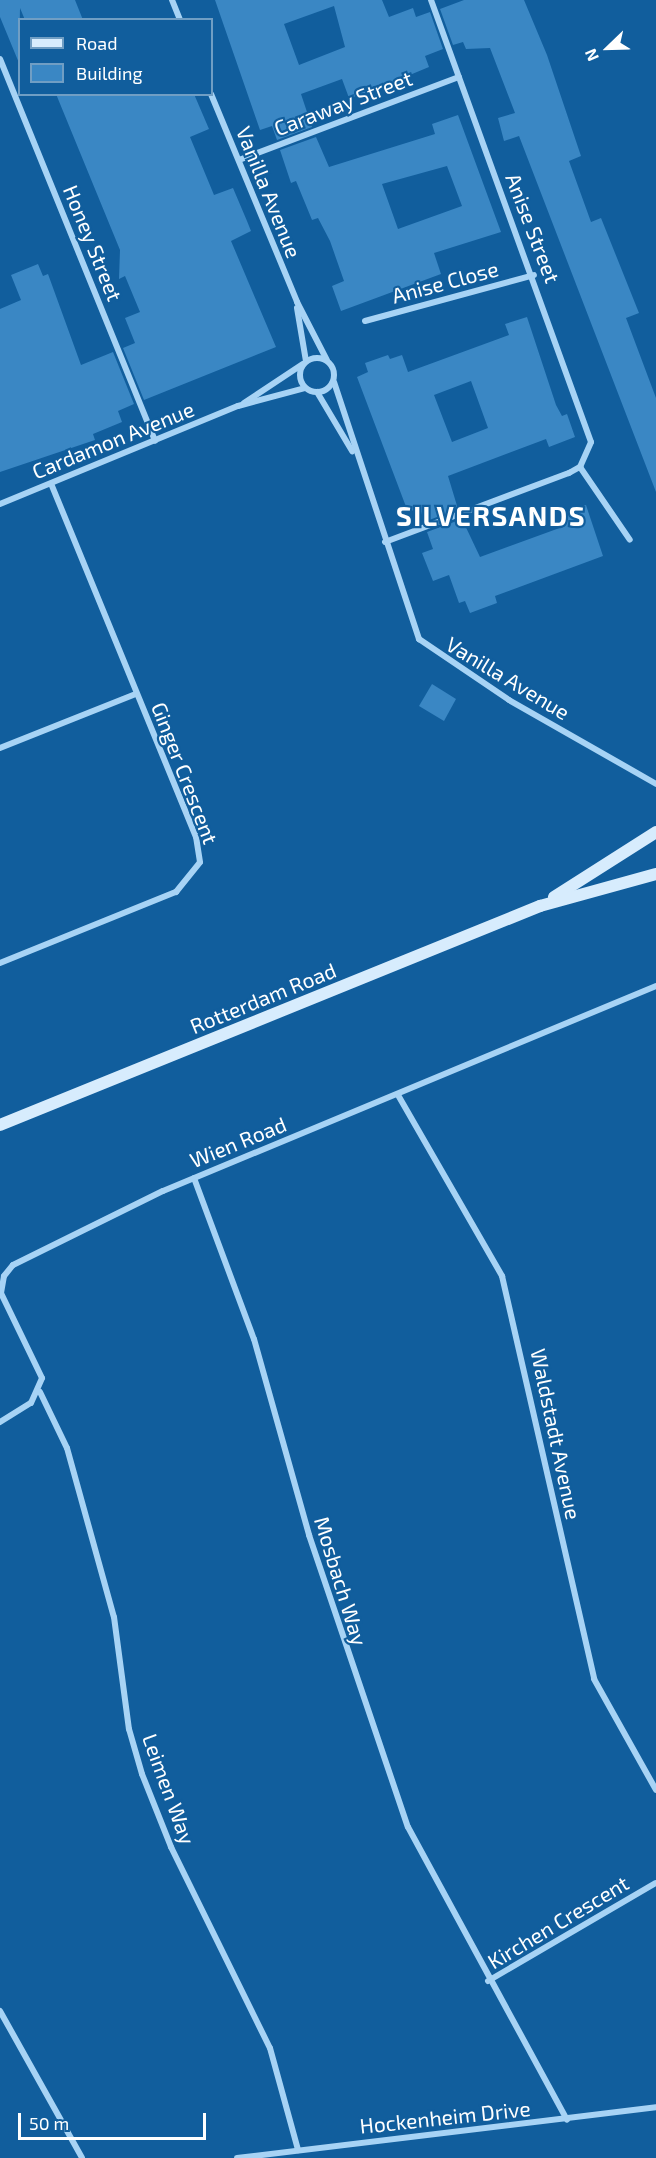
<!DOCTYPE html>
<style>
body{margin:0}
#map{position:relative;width:656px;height:2158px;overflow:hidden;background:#115e9d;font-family:"Exo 2",sans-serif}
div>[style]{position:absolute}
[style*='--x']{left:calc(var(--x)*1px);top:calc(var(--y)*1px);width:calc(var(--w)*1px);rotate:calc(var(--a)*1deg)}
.building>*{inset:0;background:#3a87c4}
.street>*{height:6px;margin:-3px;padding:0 3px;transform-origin:3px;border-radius:3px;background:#a7d3f5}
.street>.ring{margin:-3px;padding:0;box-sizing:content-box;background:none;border:6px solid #a7d3f5;border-radius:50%}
.secondary>*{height:12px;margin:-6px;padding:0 6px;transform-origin:6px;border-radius:6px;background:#d7ecfd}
span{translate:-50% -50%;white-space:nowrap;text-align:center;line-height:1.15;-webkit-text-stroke:4.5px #115e9d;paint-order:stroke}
.street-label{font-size:21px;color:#fff}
.district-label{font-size:27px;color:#fff;font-weight:700;letter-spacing:1.5px}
.legend{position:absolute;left:18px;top:18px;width:195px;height:78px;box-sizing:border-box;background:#115e9d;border:2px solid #709ec4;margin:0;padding:8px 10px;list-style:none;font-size:18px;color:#fff}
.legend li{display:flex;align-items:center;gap:12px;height:30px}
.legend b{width:30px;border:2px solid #709ec4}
.north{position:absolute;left:578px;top:18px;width:60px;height:60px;-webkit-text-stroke:4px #115e9d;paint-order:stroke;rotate:247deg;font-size:16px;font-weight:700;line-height:24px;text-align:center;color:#fff}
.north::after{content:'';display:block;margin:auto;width:21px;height:27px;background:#fff;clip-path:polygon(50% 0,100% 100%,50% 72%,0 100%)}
.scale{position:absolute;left:18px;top:2113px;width:188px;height:27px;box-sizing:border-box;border:3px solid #fff;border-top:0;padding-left:8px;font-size:18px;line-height:21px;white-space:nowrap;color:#fff;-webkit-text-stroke:4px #115e9d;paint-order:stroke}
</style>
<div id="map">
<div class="building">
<div style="clip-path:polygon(0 0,75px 0,83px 20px,25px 20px,20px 8px,19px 63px,0 17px)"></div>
<div style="clip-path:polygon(evenodd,215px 0,382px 0,389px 17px,413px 8px,416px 17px,430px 12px,443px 49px,425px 56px,429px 67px,364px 94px,349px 98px,342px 79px,301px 94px,312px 127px,277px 140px,272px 126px,260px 130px,215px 0,334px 6px,345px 47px,299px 65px,284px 24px,334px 6px)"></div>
<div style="clip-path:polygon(464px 0,524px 0,547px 55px,581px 156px,569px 161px,591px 222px,601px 218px,639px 313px,626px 318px,656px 398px,656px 492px,519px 136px,504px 141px,498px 118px,515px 113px,490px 48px,466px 49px,463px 42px,453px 45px,440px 9px)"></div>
<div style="clip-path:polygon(56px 94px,194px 94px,209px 129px,190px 137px,214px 195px,233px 188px,247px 221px,251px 231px,231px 241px,276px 347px,144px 400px,123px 348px,135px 343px,125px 318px,140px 312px,125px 276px,119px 279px,120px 250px)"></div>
<div style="clip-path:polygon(evenodd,458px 115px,501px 232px,434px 253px,441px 274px,341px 311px,332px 286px,344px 281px,330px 241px,318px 218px,312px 220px,296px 181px,291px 183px,280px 150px,316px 137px,329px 167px,435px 134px,432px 124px,458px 115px,447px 166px,462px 206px,398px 229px,382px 184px,447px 166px)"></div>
<div style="clip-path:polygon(38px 264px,43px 276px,48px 274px,81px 365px,113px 352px,134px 404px,118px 411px,122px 422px,93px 434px,95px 440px,0 472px,0 309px,21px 300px,11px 275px)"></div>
<div style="clip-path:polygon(evenodd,527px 317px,556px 405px,562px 416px,567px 414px,575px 437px,549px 447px,546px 439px,448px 476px,458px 509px,424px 522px,420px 508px,408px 512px,357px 377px,368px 372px,365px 363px,388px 355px,390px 359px,402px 355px,408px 372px,509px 335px,505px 324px,527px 317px,471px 381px,488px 428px,452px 442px,434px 395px,471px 381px)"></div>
<div style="clip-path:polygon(586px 505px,603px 556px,495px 596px,497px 603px,470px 613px,465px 601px,459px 603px,449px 575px,433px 581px,422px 553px,433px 549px,427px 532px,462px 519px,480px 557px,565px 526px,561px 515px)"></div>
<div style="clip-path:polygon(432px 684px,456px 699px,444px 721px,419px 706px)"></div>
</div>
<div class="street">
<div style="--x:172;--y:0;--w:22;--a:68"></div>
<div style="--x:0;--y:59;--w:412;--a:67.9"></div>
<div style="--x:211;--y:94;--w:225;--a:67.5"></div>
<div style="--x:297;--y:302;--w:65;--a:62.7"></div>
<div style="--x:239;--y:160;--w:235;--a:-20.7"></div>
<div style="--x:297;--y:308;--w:54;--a:80.4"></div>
<div style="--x:365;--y:321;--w:175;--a:-15.2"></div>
<div class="ring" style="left:300px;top:358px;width:28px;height:28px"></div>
<div style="--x:334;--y:382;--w:271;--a:71.7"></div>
<div style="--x:419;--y:639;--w:109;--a:34.1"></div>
<div style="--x:509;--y:700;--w:169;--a:29.7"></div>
<div style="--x:317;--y:392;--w:69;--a:59.3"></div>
<div style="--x:244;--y:403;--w:71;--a:-33.5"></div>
<div style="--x:580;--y:467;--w:88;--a:55.6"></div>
<div style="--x:0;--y:504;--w:257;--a:-22.4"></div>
<div style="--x:238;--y:406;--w:69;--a:-15"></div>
<div style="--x:385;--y:542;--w:197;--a:-20.6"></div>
<div style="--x:569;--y:473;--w:13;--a:-29"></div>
<div style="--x:580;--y:467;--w:27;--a:-66"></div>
<div style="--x:591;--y:442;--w:470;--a:-109.9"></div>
<div style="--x:0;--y:748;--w:146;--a:-21.7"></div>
<div style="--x:0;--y:963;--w:190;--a:-22"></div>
<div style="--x:176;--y:892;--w:38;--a:-51"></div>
<div style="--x:200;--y:862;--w:25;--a:-99"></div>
<div style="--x:196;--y:837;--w:382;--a:-112.3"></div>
<div style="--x:398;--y:1095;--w:209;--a:60.1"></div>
<div style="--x:502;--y:1276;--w:413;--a:77.1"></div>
<div style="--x:594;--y:1679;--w:127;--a:60.8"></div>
<div style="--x:194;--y:1178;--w:172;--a:69.6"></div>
<div style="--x:254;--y:1339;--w:204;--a:74.3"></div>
<div style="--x:309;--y:1535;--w:308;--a:71.3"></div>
<div style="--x:408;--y:1827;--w:333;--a:61.5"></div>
<div style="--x:40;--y:1392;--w:62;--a:64.3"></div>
<div style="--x:67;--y:1448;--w:175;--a:74.5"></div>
<div style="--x:114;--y:1617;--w:113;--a:82.4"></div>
<div style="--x:129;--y:1729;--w:47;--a:73.9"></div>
<div style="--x:142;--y:1774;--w:79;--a:68.3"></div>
<div style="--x:171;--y:1847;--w:224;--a:63.8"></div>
<div style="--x:270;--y:2048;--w:106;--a:74.6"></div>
<div style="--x:0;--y:1422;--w:36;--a:-32"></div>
<div style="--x:31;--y:1403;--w:27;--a:-66"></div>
<div style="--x:42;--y:1378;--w:94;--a:-115.8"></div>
<div style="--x:1;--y:1293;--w:17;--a:-80"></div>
<div style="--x:4;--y:1276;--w:14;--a:-51"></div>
<div style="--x:13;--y:1265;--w:167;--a:-26.3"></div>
<div style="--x:163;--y:1191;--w:534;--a:-22.58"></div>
<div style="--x:488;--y:1981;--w:194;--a:-30.3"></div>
<div style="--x:0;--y:2011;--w:168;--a:60.8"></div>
<div style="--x:237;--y:2158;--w:422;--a:-6.9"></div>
</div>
<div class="secondary">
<div style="--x:554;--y:897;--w:121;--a:-32.5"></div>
<div style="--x:0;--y:1125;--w:583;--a:-22.08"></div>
<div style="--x:540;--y:906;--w:120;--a:-15.4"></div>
</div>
<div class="street-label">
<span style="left:343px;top:103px;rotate:-21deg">Caraway Street</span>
<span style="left:269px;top:192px;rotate:68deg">Vanilla Avenue</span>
<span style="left:533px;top:228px;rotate:69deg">Anise Street</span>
<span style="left:93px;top:243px;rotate:68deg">Honey Street</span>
<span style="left:445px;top:282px;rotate:-15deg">Anise Close</span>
<span style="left:113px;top:440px;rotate:-22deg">Cardamon Avenue</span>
<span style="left:508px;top:678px;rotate:31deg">Vanilla Avenue</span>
<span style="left:185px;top:773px;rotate:69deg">Ginger Crescent</span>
<span style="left:263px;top:998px;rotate:-22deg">Rotterdam Road</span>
<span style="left:238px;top:1142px;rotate:-22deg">Wien Road</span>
<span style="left:556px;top:1434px;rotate:78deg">Waldstadt Avenue</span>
<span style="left:341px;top:1581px;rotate:73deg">Mosbach Way</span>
<span style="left:169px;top:1789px;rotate:70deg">Leimen Way</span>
<span style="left:558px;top:1922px;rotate:-31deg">Kirchen Crescent</span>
<span style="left:445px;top:2117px;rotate:-6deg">Hockenheim Drive</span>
</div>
<div class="district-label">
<span style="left:491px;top:516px">SILVERSANDS</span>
</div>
<ul class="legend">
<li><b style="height:8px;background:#d7ecfd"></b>Road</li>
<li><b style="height:16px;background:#3a87c4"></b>Building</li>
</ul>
<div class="north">N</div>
<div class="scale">50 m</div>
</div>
